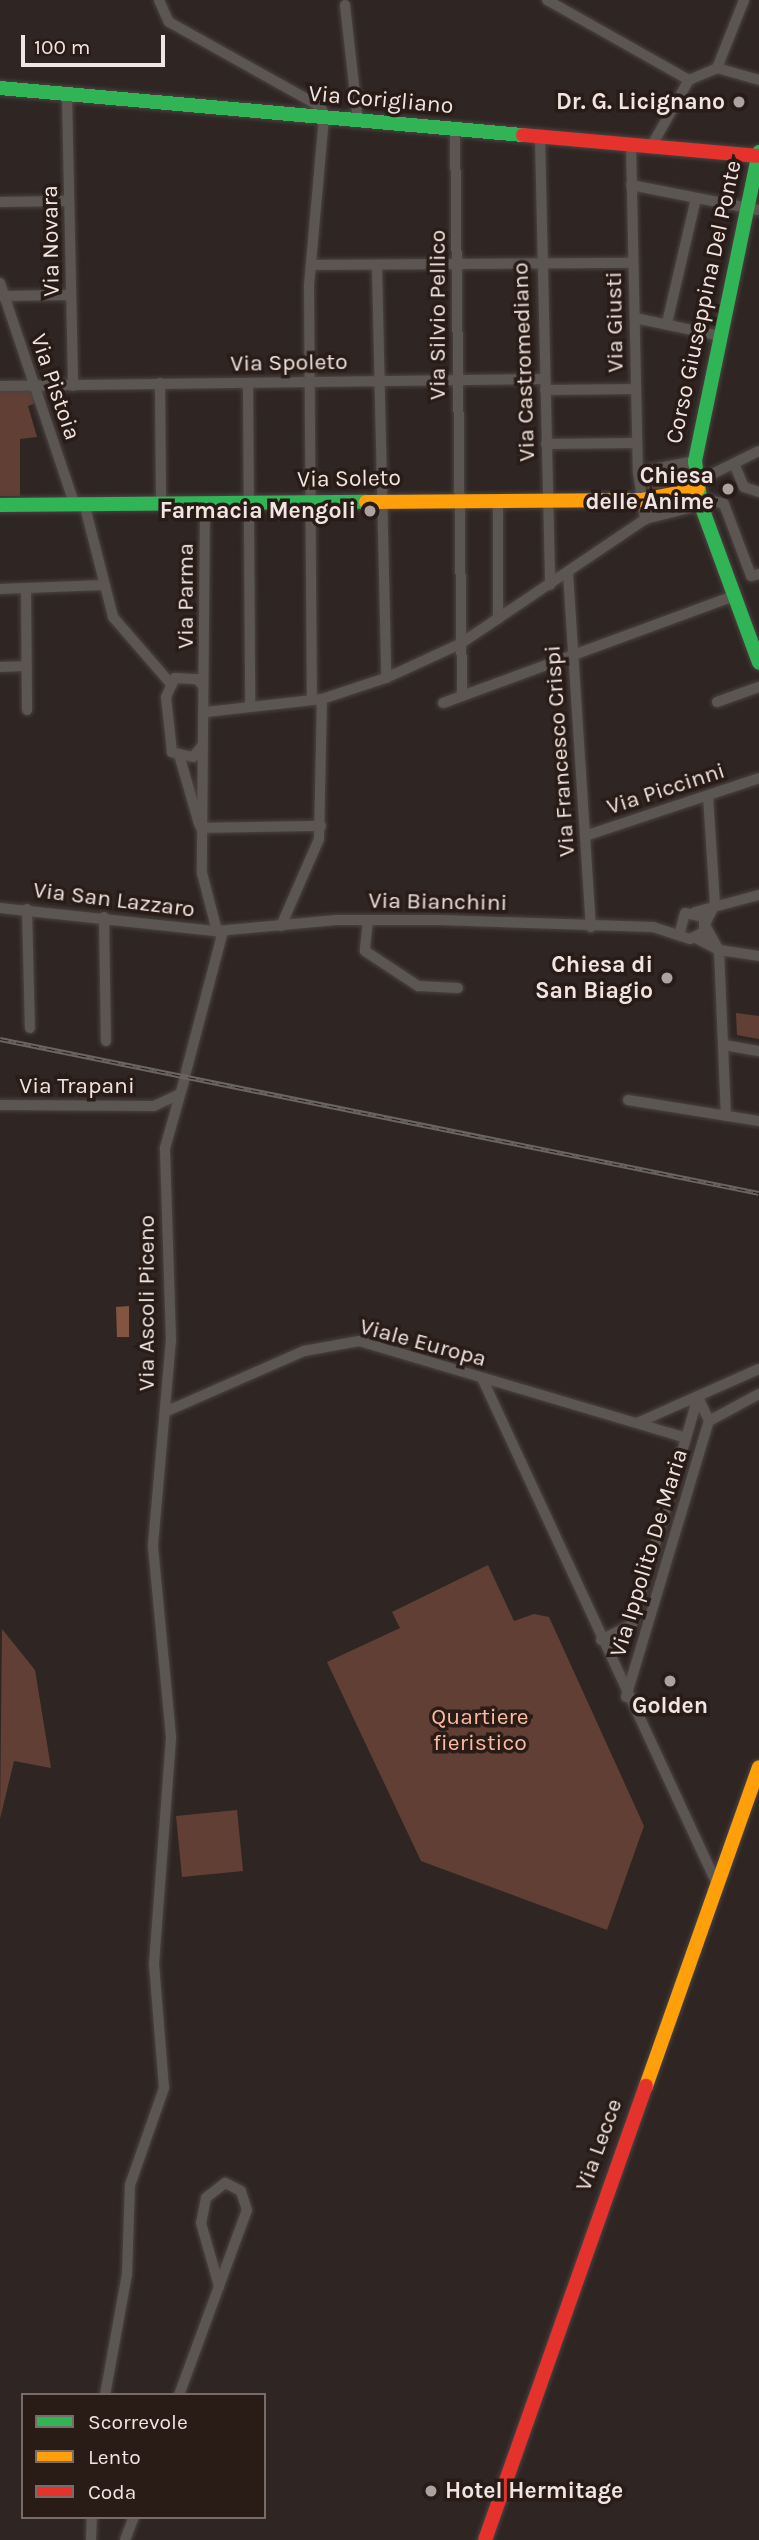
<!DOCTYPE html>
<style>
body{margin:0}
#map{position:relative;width:759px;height:2540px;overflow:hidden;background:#2f2624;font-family:Karla,sans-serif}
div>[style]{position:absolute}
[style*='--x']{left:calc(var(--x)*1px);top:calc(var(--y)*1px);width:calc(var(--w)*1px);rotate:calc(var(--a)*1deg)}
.green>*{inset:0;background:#623f34}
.water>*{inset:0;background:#845443}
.roads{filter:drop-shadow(0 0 2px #4a4340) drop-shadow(0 0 2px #4a4340)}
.street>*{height:10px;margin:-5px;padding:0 5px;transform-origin:5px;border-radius:5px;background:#5c5653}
.fast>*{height:14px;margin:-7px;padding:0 7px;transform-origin:7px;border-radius:7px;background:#30b455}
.slow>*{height:14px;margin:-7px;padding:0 7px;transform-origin:7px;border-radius:7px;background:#ff9f0a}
.jam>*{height:14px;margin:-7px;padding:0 7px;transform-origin:7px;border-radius:7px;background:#e5322d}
.rail>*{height:5px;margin-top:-2.5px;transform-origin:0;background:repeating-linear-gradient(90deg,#291b16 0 8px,#6a6463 0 16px);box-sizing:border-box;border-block:2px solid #6a6463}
.dots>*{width:19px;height:19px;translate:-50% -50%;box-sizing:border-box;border:4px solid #291b16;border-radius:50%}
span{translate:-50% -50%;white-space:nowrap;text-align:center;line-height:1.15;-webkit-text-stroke:7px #291b16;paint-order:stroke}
.street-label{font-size:23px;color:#f0e5e2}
.poi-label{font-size:23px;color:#f0e5e2;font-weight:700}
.right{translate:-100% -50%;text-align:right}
.left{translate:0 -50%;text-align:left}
.park-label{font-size:23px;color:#fdbaa3}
.legend{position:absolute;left:21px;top:2393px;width:245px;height:126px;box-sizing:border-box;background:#291b16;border:2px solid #796c68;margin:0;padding:9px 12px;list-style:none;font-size:21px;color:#f0e5e2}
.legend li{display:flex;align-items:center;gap:14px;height:35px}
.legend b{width:35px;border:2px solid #796c68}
.scale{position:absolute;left:21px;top:35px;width:144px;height:32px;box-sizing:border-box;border:4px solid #f0e5e2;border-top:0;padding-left:9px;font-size:21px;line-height:24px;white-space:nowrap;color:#f0e5e2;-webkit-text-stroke:5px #291b16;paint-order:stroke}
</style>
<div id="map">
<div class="green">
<div style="clip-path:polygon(32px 390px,36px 403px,28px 406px,37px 437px,20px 439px,20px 496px,0 496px,0 391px)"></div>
<div style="clip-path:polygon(686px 468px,670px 487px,647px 490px,646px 476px)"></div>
<div style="clip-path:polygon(736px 1013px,759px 1016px,759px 1039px,737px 1035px)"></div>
<div style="clip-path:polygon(488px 1565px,514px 1621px,534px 1614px,549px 1617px,644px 1826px,607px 1930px,421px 1861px,327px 1662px,400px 1628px,392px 1612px)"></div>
<div style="clip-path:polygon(2px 1629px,35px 1670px,51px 1768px,14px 1761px,0 1819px)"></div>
<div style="clip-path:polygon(237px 1810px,243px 1871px,182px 1877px,176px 1816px)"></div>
</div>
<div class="water">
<div style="clip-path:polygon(129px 1306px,129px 1337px,117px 1337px,116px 1307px)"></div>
</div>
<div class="roads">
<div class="street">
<div style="--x:159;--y:0;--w:24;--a:66"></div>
<div style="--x:169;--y:22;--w:174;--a:29.2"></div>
<div style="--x:321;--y:107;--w:10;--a:73"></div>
<div style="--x:324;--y:117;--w:170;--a:95.1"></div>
<div style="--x:309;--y:286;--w:413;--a:89.6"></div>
<div style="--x:547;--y:0;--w:163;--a:29.4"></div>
<div style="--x:345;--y:5;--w:116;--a:83.6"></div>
<div style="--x:717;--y:68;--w:44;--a:15.9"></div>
<div style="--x:67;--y:95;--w:291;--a:88.8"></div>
<div style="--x:455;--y:129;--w:567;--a:89.29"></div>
<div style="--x:540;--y:137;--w:448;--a:88.7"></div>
<div style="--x:631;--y:144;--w:328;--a:88.8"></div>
<div style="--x:638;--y:472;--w:48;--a:81.5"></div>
<div style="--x:652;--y:145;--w:75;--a:-60.4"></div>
<div style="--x:689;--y:80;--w:30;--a:-23"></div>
<div style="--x:717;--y:68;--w:73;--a:-68.3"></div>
<div style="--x:631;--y:185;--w:130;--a:11.1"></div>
<div style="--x:0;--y:202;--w:69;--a:-0.8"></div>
<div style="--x:311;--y:265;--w:322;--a:-0.4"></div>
<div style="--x:377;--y:267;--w:411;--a:88.7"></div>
<div style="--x:0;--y:283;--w:232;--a:71.4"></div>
<div style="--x:0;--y:296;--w:71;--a:-0.8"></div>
<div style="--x:635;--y:318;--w:83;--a:11.9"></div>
<div style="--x:667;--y:323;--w:128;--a:-76.9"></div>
<div style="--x:160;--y:383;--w:123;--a:89.5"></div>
<div style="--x:248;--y:383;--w:323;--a:89.6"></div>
<div style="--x:0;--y:386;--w:544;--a:-0.74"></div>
<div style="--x:545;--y:390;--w:91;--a:-0.6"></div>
<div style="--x:546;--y:444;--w:91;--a:-0.6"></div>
<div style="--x:735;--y:466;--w:23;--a:67"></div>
<div style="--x:744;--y:487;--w:16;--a:18"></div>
<div style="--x:638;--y:472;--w:58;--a:-10.9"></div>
<div style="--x:696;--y:482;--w:70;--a:-26.2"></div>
<div style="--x:700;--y:497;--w:25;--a:16"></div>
<div style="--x:724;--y:504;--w:77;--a:69.4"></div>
<div style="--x:751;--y:576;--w:8;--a:-14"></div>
<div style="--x:498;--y:500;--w:119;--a:90"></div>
<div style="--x:84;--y:503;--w:118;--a:75.7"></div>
<div style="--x:113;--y:617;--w:89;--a:49.1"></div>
<div style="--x:205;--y:505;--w:368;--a:90.5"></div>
<div style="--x:202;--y:873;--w:60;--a:75.5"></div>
<div style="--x:568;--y:573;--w:355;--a:86.3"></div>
<div style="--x:26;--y:588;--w:122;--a:89.5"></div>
<div style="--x:0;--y:589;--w:105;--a:-2.2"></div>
<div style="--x:0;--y:667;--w:25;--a:-2"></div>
<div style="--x:717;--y:702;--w:45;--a:-19.7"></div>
<div style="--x:443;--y:703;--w:310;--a:-20.2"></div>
<div style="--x:206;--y:712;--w:117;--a:-6.4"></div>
<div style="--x:322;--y:699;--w:67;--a:-18.2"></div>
<div style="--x:386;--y:678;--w:81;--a:-24.7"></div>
<div style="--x:460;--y:644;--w:223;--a:-34"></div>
<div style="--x:645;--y:519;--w:58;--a:-14"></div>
<div style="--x:202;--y:746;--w:14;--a:129"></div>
<div style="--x:193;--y:757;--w:22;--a:-167"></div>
<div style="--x:172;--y:752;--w:55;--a:-96.2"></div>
<div style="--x:166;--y:697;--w:21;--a:-65"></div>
<div style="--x:175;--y:678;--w:22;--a:3"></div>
<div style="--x:197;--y:679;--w:9;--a:49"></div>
<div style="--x:180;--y:758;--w:69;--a:73.9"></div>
<div style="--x:201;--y:828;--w:120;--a:-1"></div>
<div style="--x:585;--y:836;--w:183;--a:-18.4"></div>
<div style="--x:0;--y:908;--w:218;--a:6.1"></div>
<div style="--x:217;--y:931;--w:120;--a:-5.3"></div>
<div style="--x:336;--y:920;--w:104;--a:0"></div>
<div style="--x:440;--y:920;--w:213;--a:1.9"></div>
<div style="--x:653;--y:927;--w:39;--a:18"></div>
<div style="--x:690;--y:939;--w:16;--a:-27"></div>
<div style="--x:704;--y:932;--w:15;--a:-90"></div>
<div style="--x:704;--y:917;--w:19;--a:-168"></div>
<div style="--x:685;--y:913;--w:20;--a:105"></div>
<div style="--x:27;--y:909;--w:119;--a:88.6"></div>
<div style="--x:695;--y:912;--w:66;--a:-14.9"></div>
<div style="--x:104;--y:917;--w:124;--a:89.1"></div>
<div style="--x:368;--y:920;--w:31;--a:96"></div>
<div style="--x:365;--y:951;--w:64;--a:33.4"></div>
<div style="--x:418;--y:986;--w:40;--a:2.9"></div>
<div style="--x:706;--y:922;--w:20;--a:-63"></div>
<div style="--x:715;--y:904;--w:108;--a:-93.7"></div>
<div style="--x:281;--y:926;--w:95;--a:-66.4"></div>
<div style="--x:319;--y:839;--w:140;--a:-88.8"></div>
<div style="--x:706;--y:927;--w:26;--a:61"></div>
<div style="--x:719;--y:950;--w:166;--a:87.6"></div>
<div style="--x:696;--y:938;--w:26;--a:28"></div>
<div style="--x:719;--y:950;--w:40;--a:8.5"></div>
<div style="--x:724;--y:1045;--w:36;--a:10"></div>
<div style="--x:186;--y:1072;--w:146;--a:-75.3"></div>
<div style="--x:628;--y:1100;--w:133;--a:9.1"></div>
<div style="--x:0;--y:1105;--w:154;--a:0.4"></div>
<div style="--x:154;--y:1106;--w:26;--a:-25"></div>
<div style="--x:482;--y:1378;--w:558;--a:65.09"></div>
<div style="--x:698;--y:1397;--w:26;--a:65"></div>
<div style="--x:165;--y:1412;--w:152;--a:-23.7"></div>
<div style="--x:304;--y:1351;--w:56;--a:-10.3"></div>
<div style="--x:359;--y:1341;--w:341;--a:16.5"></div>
<div style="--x:709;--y:1421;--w:57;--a:-28.4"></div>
<div style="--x:637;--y:1423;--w:133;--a:-23.9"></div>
<div style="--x:601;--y:1640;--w:35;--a:-27"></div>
<div style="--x:632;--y:1624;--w:236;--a:-73.8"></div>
<div style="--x:626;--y:1697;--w:288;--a:-73.3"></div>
<div style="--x:105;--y:2395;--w:123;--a:-79.7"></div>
<div style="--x:127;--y:2274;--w:89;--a:-88.1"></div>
<div style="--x:130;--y:2185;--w:103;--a:-70.7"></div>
<div style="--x:164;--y:2088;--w:124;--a:-94.6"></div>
<div style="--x:154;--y:1964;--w:228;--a:-85.7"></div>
<div style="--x:171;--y:1737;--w:193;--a:-95.4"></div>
<div style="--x:153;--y:1545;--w:205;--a:-85"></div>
<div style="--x:171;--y:1341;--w:193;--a:-91.8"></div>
<div style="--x:165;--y:1148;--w:70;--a:-74.2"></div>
<div style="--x:179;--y:2395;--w:116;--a:-69.8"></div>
<div style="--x:219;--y:2286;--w:81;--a:-69.8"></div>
<div style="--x:247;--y:2210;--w:20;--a:-108"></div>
<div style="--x:241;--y:2191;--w:18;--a:-153"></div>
<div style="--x:225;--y:2183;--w:24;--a:142"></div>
<div style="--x:206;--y:2198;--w:25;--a:101"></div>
<div style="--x:201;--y:2223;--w:66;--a:74.1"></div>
<div style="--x:91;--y:2540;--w:23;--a:-88"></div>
<div style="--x:125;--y:2540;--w:25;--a:-69"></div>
</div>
<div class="fast">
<div style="--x:0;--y:88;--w:525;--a:5.14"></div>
<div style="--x:759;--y:152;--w:316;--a:101.7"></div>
<div style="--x:695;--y:461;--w:44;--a:82.2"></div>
<div style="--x:701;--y:505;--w:168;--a:69.8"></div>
<div style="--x:0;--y:505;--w:366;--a:-0.5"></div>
</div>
<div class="slow">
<div style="--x:366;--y:502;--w:275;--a:-0.4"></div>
<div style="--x:641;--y:500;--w:58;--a:-10.9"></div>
<div style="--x:646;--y:2086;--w:338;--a:-70.5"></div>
</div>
<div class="jam">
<div style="--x:523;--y:135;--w:235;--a:5.1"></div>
<div style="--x:485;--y:2540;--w:482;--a:-70.5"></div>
</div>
</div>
<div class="rail">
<div style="--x:0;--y:1039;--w:774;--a:11.47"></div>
</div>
<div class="dots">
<div style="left:739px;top:102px;background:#aca2a0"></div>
<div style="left:728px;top:489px;background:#aca2a0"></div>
<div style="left:370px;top:511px;background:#aca2a0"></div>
<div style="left:667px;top:978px;background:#aca2a0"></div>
<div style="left:670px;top:1681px;background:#aca2a0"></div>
<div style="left:431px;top:2491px;background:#aca2a0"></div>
</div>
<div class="street-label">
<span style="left:381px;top:100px;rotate:5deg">Via Corigliano</span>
<span style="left:51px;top:241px;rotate:-91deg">Via Novara</span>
<span style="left:704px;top:302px;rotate:-78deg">Corso Giuseppina Del Ponte</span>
<span style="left:438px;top:315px;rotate:-90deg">Via Silvio Pellico</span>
<span style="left:615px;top:322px;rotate:-91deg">Via Giusti</span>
<span style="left:524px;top:362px;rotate:-92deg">Via Castromediano</span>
<span style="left:289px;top:363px;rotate:-1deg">Via Spoleto</span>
<span style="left:55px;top:387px;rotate:71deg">Via Pistoia</span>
<span style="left:349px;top:479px;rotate:-1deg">Via Soleto</span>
<span style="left:186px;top:596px;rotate:-90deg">Via Parma</span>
<span style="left:560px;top:751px;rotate:-94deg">Via Francesco Crispi</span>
<span style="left:666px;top:789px;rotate:-18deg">Via Piccinni</span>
<span style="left:114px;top:900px;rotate:7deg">Via San Lazzaro</span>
<span style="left:438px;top:902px;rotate:1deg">Via Bianchini</span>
<span style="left:77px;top:1086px">Via Trapani</span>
<span style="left:147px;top:1303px;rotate:-90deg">Via Ascoli Piceno</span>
<span style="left:423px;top:1343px;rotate:15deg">Viale Europa</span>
<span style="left:649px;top:1553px;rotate:-73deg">Via Ippolito De Maria</span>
<span style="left:599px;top:2145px;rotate:-70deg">Via Lecce</span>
</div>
<div class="poi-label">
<span class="right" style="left:725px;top:102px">Dr. G. Licignano</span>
<span class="right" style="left:714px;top:489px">Chiesa<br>delle Anime</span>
<span class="right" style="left:356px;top:511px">Farmacia Mengoli</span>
<span class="right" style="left:653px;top:978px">Chiesa di<br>San Biagio</span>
<span style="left:670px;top:1706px">Golden</span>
<span class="left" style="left:445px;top:2491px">Hotel Hermitage</span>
</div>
<div class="park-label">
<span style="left:480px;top:1730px">Quartiere<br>fieristico</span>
</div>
<ul class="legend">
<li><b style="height:9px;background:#30b455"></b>Scorrevole</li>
<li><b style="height:9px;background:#ff9f0a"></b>Lento</li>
<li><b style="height:9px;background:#e5322d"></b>Coda</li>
</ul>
<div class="scale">100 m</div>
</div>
